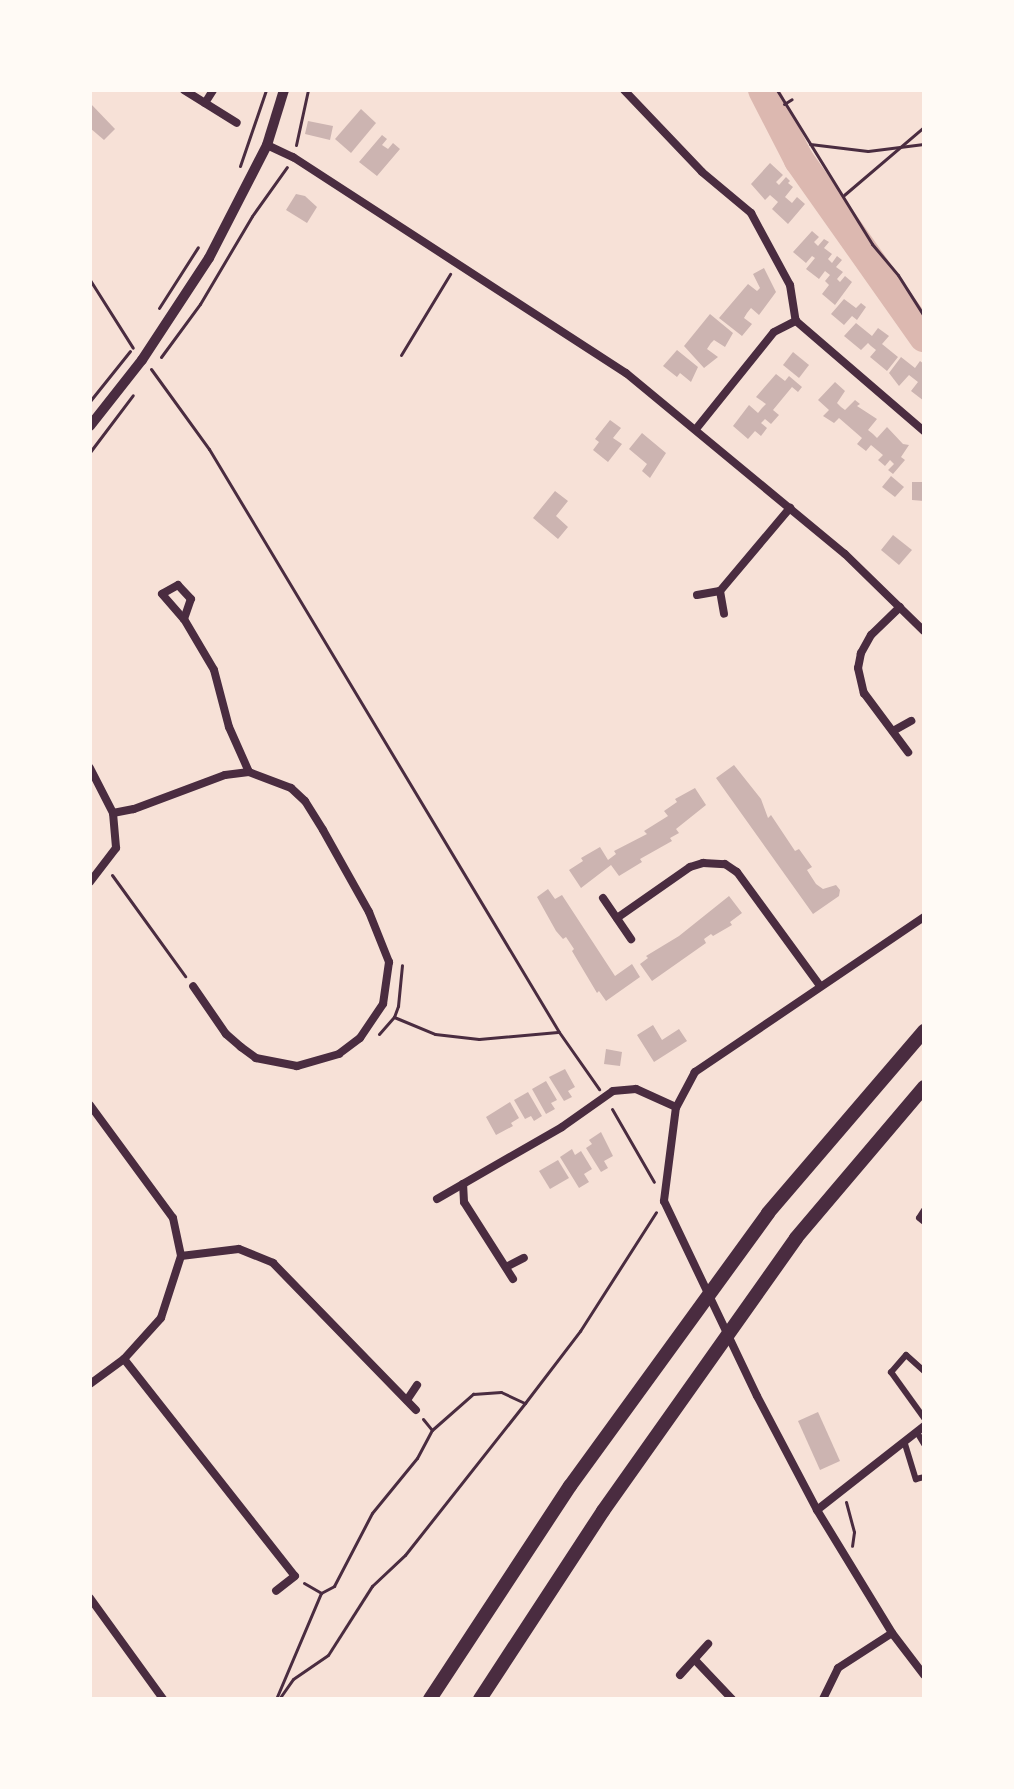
<!DOCTYPE html>
<style>
body{margin:0}
#map{position:relative;width:1014px;height:1789px;overflow:hidden;background:#f7e1d7;font-family:Jost,sans-serif}
div>[style]{position:absolute}
[style*='--x']{left:calc(var(--x)*1px);top:calc(var(--y)*1px);width:calc(var(--w)*1px);rotate:calc(var(--a)*1deg)}
.river>*{height:30px;margin:-15px;padding:0 15px;transform-origin:15px;border-radius:15px;background:#dcb8b0}
.building>*{inset:0;background:#ccb4b1}
.path>*{height:3px;margin:-1.5px;padding:0 1.5px;transform-origin:1.5px;border-radius:1.5px;background:#4a2c40}
.pedestrian>*{height:6px;margin:-3px;padding:0 3px;transform-origin:3px;border-radius:3px;background:#4a2c40}
.minor>*{height:8px;margin:-4px;padding:0 4px;transform-origin:4px;border-radius:4px;background:#4a2c40}
.tertiary>*{height:10px;margin:-5px;padding:0 5px;transform-origin:5px;border-radius:5px;background:#4a2c40}
.motorway>*{height:14px;margin:-7px;padding:0 7px;transform-origin:7px;border-radius:7px;background:#4a2c40}
span{translate:-50% -50%;white-space:nowrap;text-align:center;line-height:1.15;-webkit-text-stroke:6px #fffaf5;paint-order:stroke}
.frame{position:absolute;inset:0;border:92px solid #fffaf5;pointer-events:none}
</style>
<div id="map">
<div class="river">
<div style="--x:763;--y:90;--w:79;--a:62.8"></div>
<div style="--x:799;--y:160;--w:217;--a:54.8"></div>
</div>
<div class="building">
<div style="clip-path:polygon(90px 103px,115px 129px,104px 140px,90px 128px)"></div>
<div style="clip-path:polygon(361px 109px,376px 123px,351px 153px,335px 139px)"></div>
<div style="clip-path:polygon(308px 121px,333px 126px,330px 140px,305px 134px)"></div>
<div style="clip-path:polygon(382px 135px,387px 139px,382px 145px,388px 149px,393px 143px,400px 149px,377px 176px,359px 162px)"></div>
<div style="clip-path:polygon(770px 163px,783px 175px,776px 182px,779px 185px,786px 177px,790px 181px,788px 183px,793px 187px,785px 197px,792px 203px,797px 197px,805px 204px,788px 224px,772px 209px,778px 202px,770px 195px,765px 200px,751px 184px)"></div>
<div style="clip-path:polygon(296px 194px,305px 196px,317px 207px,307px 223px,286px 210px)"></div>
<div style="clip-path:polygon(812px 231px,819px 237px,814px 242px,818px 246px,824px 239px,829px 242px,824px 248px,832px 254px,828px 259px,832px 263px,837px 256px,842px 260px,836px 267px,843px 272px,837px 279px,840px 282px,845px 276px,852px 282px,835px 305px,822px 294px,829px 285px,825px 281px,830px 275px,825px 271px,819px 279px,806px 269px,815px 258px,812px 256px,806px 263px,793px 252px)"></div>
<div style="clip-path:polygon(764px 268px,776px 292px,759px 315px,751px 308px,747px 313px,744px 318px,752px 324px,742px 336px,719px 318px,748px 284px,757px 291px,760px 288px,753px 274px)"></div>
<div style="clip-path:polygon(844px 299px,856px 308px,861px 303px,866px 307px,857px 320px,852px 316px,844px 325px,831px 314px)"></div>
<div style="clip-path:polygon(710px 314px,733px 333px,725px 347px,714px 340px,711px 343px,707px 349px,718px 357px,704px 368px,684px 346px)"></div>
<div style="clip-path:polygon(856px 323px,872px 336px,878px 328px,889px 336px,882px 344px,898px 357px,887px 371px,870px 357px,876px 350px,871px 346px,868px 343px,861px 350px,844px 336px)"></div>
<div style="clip-path:polygon(677px 350px,698px 367px,691px 382px,680px 373px,677px 377px,663px 366px)"></div>
<div style="clip-path:polygon(793px 352px,809px 365px,799px 378px,783px 365px)"></div>
<div style="clip-path:polygon(901px 357px,915px 368px,920px 361px,924px 364px,924px 401px,911px 391px,918px 382px,909px 375px,899px 386px,889px 373px)"></div>
<div style="clip-path:polygon(776px 374px,785px 381px,789px 376px,802px 387px,798px 392px,792px 387px,773px 410px,779px 415px,771px 424px,765px 419px,761px 423px,767px 428px,761px 436px,755px 431px,748px 439px,733px 426px,749px 405px,758px 413px,762px 408px,766px 404px,756px 397px)"></div>
<div style="clip-path:polygon(835px 382px,845px 391px,837px 403px,841px 407px,845px 410px,855px 400px,860px 404px,857px 406px,877px 419px,868px 430px,873px 434px,877px 438px,887px 427px,903px 444px,909px 445px,901px 457px,905px 460px,893px 474px,888px 470px,894px 464px,890px 460px,885px 466px,878px 460px,883px 455px,871px 445px,866px 451px,857px 444px,862px 438px,839px 418px,834px 423px,823px 416px,829px 410px,818px 400px)"></div>
<div style="clip-path:polygon(610px 420px,621px 428px,613px 438px,622px 444px,608px 462px,593px 450px,599px 442px,595px 439px)"></div>
<div style="clip-path:polygon(642px 433px,666px 453px,650px 478px,642px 471px,647px 464px,629px 449px)"></div>
<div style="clip-path:polygon(891px 476px,904px 487px,895px 497px,882px 487px)"></div>
<div style="clip-path:polygon(912px 482px,924px 482px,924px 501px,912px 500px)"></div>
<div style="clip-path:polygon(555px 491px,568px 501px,556px 516px,568px 527px,558px 539px,533px 518px)"></div>
<div style="clip-path:polygon(893px 535px,912px 550px,899px 565px,881px 550px)"></div>
<div style="clip-path:polygon(734px 765px,761px 799px,768px 818px,771px 815px,795px 851px,799px 849px,812px 867px,807px 870px,816px 884px,823px 889px,836px 885px,840px 890px,839px 896px,813px 914px,716px 778px)"></div>
<div style="clip-path:polygon(695px 788px,706px 805px,676px 829px,679px 833px,670px 838px,672px 841px,640px 859px,642px 862px,619px 876px,611px 865px,581px 888px,569px 870px,583px 861px,581px 858px,600px 847px,608px 860px,616px 854px,614px 851px,647px 834px,644px 831px,668px 816px,664px 811px,677px 802px,675px 799px)"></div>
<div style="clip-path:polygon(548px 889px,555px 899px,562px 895px,615px 976px,632px 964px,640px 977px,606px 1001px,599px 991px,597px 993px,572px 951px,574px 949px,566px 937px,563px 939px,556px 931px,537px 897px)"></div>
<div style="clip-path:polygon(729px 896px,742px 913px,730px 922px,732px 925px,713px 936px,711px 934px,704px 939px,706px 943px,652px 981px,640px 964px,648px 958px,646px 956px,679px 936px)"></div>
<div style="clip-path:polygon(653px 1025px,662px 1040px,679px 1029px,687px 1041px,654px 1062px,637px 1035px)"></div>
<div style="clip-path:polygon(606px 1049px,622px 1052px,620px 1066px,604px 1064px)"></div>
<div style="clip-path:polygon(565px 1069px,575px 1087px,568px 1091px,572px 1097px,564px 1101px,549px 1077px)"></div>
<div style="clip-path:polygon(546px 1081px,557px 1100px,551px 1103px,555px 1109px,546px 1114px,532px 1089px)"></div>
<div style="clip-path:polygon(528px 1092px,542px 1116px,534px 1121px,531px 1116px,525px 1119px,514px 1100px)"></div>
<div style="clip-path:polygon(510px 1102px,519px 1118px,511px 1123px,513px 1126px,496px 1135px,486px 1117px)"></div>
<div style="clip-path:polygon(601px 1132px,613px 1156px,604px 1161px,608px 1168px,601px 1172px,586px 1148px,592px 1144px,589px 1140px)"></div>
<div style="clip-path:polygon(572px 1149px,575px 1155px,581px 1151px,592px 1169px,584px 1174px,589px 1182px,579px 1188px,560px 1157px)"></div>
<div style="clip-path:polygon(558px 1160px,569px 1178px,550px 1189px,539px 1171px)"></div>
<div style="clip-path:polygon(818px 1412px,840px 1461px,820px 1470px,798px 1421px)"></div>
</div>
<div class="path">
<div style="--x:777;--y:90;--w:181;--a:58.3"></div>
<div style="--x:872;--y:244;--w:40;--a:50"></div>
<div style="--x:898;--y:275;--w:49;--a:57.6"></div>
<div style="--x:784;--y:104;--w:9;--a:-32"></div>
<div style="--x:810;--y:144;--w:58;--a:6.9"></div>
<div style="--x:868;--y:151;--w:56;--a:-7.1"></div>
<div style="--x:296;--y:145;--w:56;--a:-77.7"></div>
<div style="--x:240;--y:166;--w:80;--a:-71.1"></div>
<div style="--x:844;--y:195;--w:105;--a:-40.4"></div>
<div style="--x:90;--y:280;--w:80;--a:57.7"></div>
<div style="--x:159;--y:308;--w:72;--a:-57.4"></div>
<div style="--x:401;--y:355;--w:95;--a:-58.8"></div>
<div style="--x:161;--y:357;--w:66;--a:-53.7"></div>
<div style="--x:200;--y:304;--w:102;--a:-59.4"></div>
<div style="--x:252;--y:216;--w:60;--a:-54.5"></div>
<div style="--x:151;--y:369;--w:99;--a:54.1"></div>
<div style="--x:209;--y:449;--w:680;--a:59.02"></div>
<div style="--x:559;--y:1032;--w:70;--a:54.9"></div>
<div style="--x:90;--y:401;--w:64;--a:-51.3"></div>
<div style="--x:90;--y:452;--w:71;--a:-53"></div>
<div style="--x:112;--y:875;--w:125;--a:54.1"></div>
<div style="--x:394;--y:1017;--w:44;--a:22.5"></div>
<div style="--x:435;--y:1034;--w:44;--a:6.5"></div>
<div style="--x:479;--y:1039;--w:79;--a:-5.1"></div>
<div style="--x:379;--y:1034;--w:23;--a:-49"></div>
<div style="--x:394;--y:1017;--w:12;--a:-70"></div>
<div style="--x:398;--y:1006;--w:41;--a:-84.4"></div>
<div style="--x:612;--y:1109;--w:84;--a:60.1"></div>
<div style="--x:423;--y:1419;--w:14;--a:51"></div>
<div style="--x:846;--y:1502;--w:31;--a:75"></div>
<div style="--x:854;--y:1532;--w:14;--a:98"></div>
<div style="--x:304;--y:1583;--w:20;--a:30"></div>
<div style="--x:276;--y:1699;--w:115;--a:-67"></div>
<div style="--x:321;--y:1593;--w:15;--a:-28"></div>
<div style="--x:334;--y:1586;--w:82;--a:-62.5"></div>
<div style="--x:372;--y:1513;--w:71;--a:-50.7"></div>
<div style="--x:417;--y:1458;--w:32;--a:-62"></div>
<div style="--x:432;--y:1430;--w:55;--a:-41.3"></div>
<div style="--x:473;--y:1394;--w:28;--a:-4"></div>
<div style="--x:501;--y:1392;--w:26;--a:25"></div>
<div style="--x:525;--y:1403;--w:91;--a:-52.6"></div>
<div style="--x:580;--y:1331;--w:141;--a:-57.4"></div>
<div style="--x:279;--y:1699;--w:24;--a:-55"></div>
<div style="--x:293;--y:1679;--w:42;--a:-34.4"></div>
<div style="--x:328;--y:1655;--w:82;--a:-57.5"></div>
<div style="--x:372;--y:1586;--w:45;--a:-43.2"></div>
<div style="--x:405;--y:1555;--w:194;--a:-51.7"></div>
</div>
<div class="pedestrian">
<div style="--x:924;--y:1210;--w:9;--a:122"></div>
<div style="--x:919;--y:1218;--w:6;--a:39"></div>
<div style="--x:924;--y:1371;--w:24;--a:-138"></div>
<div style="--x:906;--y:1355;--w:23;--a:131"></div>
<div style="--x:891;--y:1372;--w:57;--a:54.3"></div>
<div style="--x:918;--y:1434;--w:12;--a:59"></div>
<div style="--x:905;--y:1444;--w:37;--a:73"></div>
<div style="--x:916;--y:1479;--w:8;--a:-14"></div>
</div>
<div class="minor">
<div style="--x:184;--y:90;--w:62;--a:31.9"></div>
<div style="--x:624;--y:90;--w:113;--a:46.4"></div>
<div style="--x:702;--y:172;--w:64;--a:39.9"></div>
<div style="--x:751;--y:213;--w:82;--a:61.6"></div>
<div style="--x:790;--y:285;--w:36;--a:81"></div>
<div style="--x:796;--y:321;--w:169;--a:40.7"></div>
<div style="--x:205;--y:103;--w:15;--a:-58"></div>
<div style="--x:267;--y:145;--w:29;--a:25"></div>
<div style="--x:293;--y:157;--w:397;--a:33"></div>
<div style="--x:626;--y:373;--w:284;--a:39.6"></div>
<div style="--x:845;--y:554;--w:110;--a:44.3"></div>
<div style="--x:696;--y:429;--w:124;--a:-51.2"></div>
<div style="--x:774;--y:332;--w:25;--a:-27"></div>
<div style="--x:720;--y:591;--w:23;--a:80"></div>
<div style="--x:697;--y:595;--w:23;--a:-10"></div>
<div style="--x:720;--y:591;--w:109;--a:-49.9"></div>
<div style="--x:900;--y:607;--w:40;--a:136"></div>
<div style="--x:871;--y:635;--w:21;--a:119"></div>
<div style="--x:861;--y:653;--w:15;--a:101"></div>
<div style="--x:858;--y:668;--w:26;--a:77"></div>
<div style="--x:864;--y:693;--w:74;--a:53.3"></div>
<div style="--x:184;--y:619;--w:21;--a:-71"></div>
<div style="--x:191;--y:599;--w:19;--a:-133"></div>
<div style="--x:178;--y:585;--w:18;--a:151"></div>
<div style="--x:162;--y:594;--w:33;--a:49"></div>
<div style="--x:184;--y:619;--w:59;--a:59.5"></div>
<div style="--x:214;--y:670;--w:59;--a:75.3"></div>
<div style="--x:229;--y:727;--w:49;--a:66"></div>
<div style="--x:893;--y:731;--w:21;--a:-29"></div>
<div style="--x:90;--y:768;--w:51;--a:62.9"></div>
<div style="--x:113;--y:813;--w:35;--a:85"></div>
<div style="--x:116;--y:848;--w:43;--a:127.4"></div>
<div style="--x:113;--y:813;--w:21;--a:-11"></div>
<div style="--x:134;--y:809;--w:97;--a:-20.5"></div>
<div style="--x:225;--y:775;--w:24;--a:-7"></div>
<div style="--x:249;--y:772;--w:45;--a:20.9"></div>
<div style="--x:291;--y:788;--w:19;--a:43"></div>
<div style="--x:305;--y:801;--w:34;--a:58"></div>
<div style="--x:323;--y:830;--w:94;--a:60.7"></div>
<div style="--x:369;--y:912;--w:54;--a:68.2"></div>
<div style="--x:389;--y:962;--w:42;--a:98.1"></div>
<div style="--x:383;--y:1004;--w:41;--a:124.1"></div>
<div style="--x:360;--y:1038;--w:26;--a:143"></div>
<div style="--x:339;--y:1054;--w:44;--a:164.1"></div>
<div style="--x:297;--y:1066;--w:42;--a:-169"></div>
<div style="--x:256;--y:1058;--w:19;--a:-144"></div>
<div style="--x:241;--y:1047;--w:20;--a:-139"></div>
<div style="--x:226;--y:1034;--w:58;--a:-124.5"></div>
<div style="--x:603;--y:898;--w:50;--a:55.7"></div>
<div style="--x:924;--y:917;--w:277;--a:145.9"></div>
<div style="--x:695;--y:1072;--w:40;--a:118"></div>
<div style="--x:676;--y:1107;--w:95;--a:97.3"></div>
<div style="--x:664;--y:1201;--w:216;--a:64.5"></div>
<div style="--x:757;--y:1396;--w:129;--a:62.2"></div>
<div style="--x:817;--y:1510;--w:144;--a:58.6"></div>
<div style="--x:892;--y:1633;--w:53;--a:52.7"></div>
<div style="--x:617;--y:918;--w:89;--a:-34.9"></div>
<div style="--x:690;--y:867;--w:14;--a:-17"></div>
<div style="--x:703;--y:863;--w:22;--a:3"></div>
<div style="--x:725;--y:864;--w:14;--a:34"></div>
<div style="--x:737;--y:872;--w:141;--a:53.9"></div>
<div style="--x:90;--y:1105;--w:140;--a:53.7"></div>
<div style="--x:173;--y:1218;--w:39;--a:78"></div>
<div style="--x:181;--y:1256;--w:65;--a:107.9"></div>
<div style="--x:161;--y:1318;--w:55;--a:132.1"></div>
<div style="--x:124;--y:1359;--w:42;--a:143.7"></div>
<div style="--x:437;--y:1199;--w:30;--a:-30"></div>
<div style="--x:181;--y:1256;--w:58;--a:-6.9"></div>
<div style="--x:239;--y:1249;--w:37;--a:22"></div>
<div style="--x:273;--y:1263;--w:205;--a:45.8"></div>
<div style="--x:506;--y:1267;--w:20;--a:-27"></div>
<div style="--x:513;--y:1279;--w:91;--a:-122.5"></div>
<div style="--x:464;--y:1202;--w:18;--a:-93"></div>
<div style="--x:463;--y:1184;--w:114;--a:-29.9"></div>
<div style="--x:562;--y:1127;--w:62;--a:-35.2"></div>
<div style="--x:613;--y:1091;--w:23;--a:-5"></div>
<div style="--x:636;--y:1089;--w:44;--a:24.2"></div>
<div style="--x:124;--y:1359;--w:276;--a:51.8"></div>
<div style="--x:295;--y:1576;--w:24;--a:142"></div>
<div style="--x:407;--y:1400;--w:18;--a:-56"></div>
<div style="--x:817;--y:1510;--w:136;--a:-38.1"></div>
<div style="--x:90;--y:1598;--w:125;--a:54.1"></div>
<div style="--x:695;--y:1660;--w:54;--a:46.5"></div>
<div style="--x:680;--y:1675;--w:42;--a:-47.9"></div>
<div style="--x:823;--y:1699;--w:34;--a:-64"></div>
<div style="--x:838;--y:1668;--w:64;--a:-32.9"></div>
</div>
<div class="tertiary">
<div style="--x:90;--y:426;--w:84;--a:-51.8"></div>
<div style="--x:142;--y:360;--w:122;--a:-56.7"></div>
<div style="--x:209;--y:258;--w:127;--a:-62.8"></div>
<div style="--x:267;--y:145;--w:58;--a:-72.8"></div>
</div>
<div class="motorway">
<div style="--x:430;--y:1699;--w:255;--a:-56.7"></div>
<div style="--x:570;--y:1486;--w:337;--a:-54"></div>
<div style="--x:768;--y:1213;--w:240;--a:-49.4"></div>
<div style="--x:480;--y:1699;--w:225;--a:-56.8"></div>
<div style="--x:603;--y:1511;--w:334;--a:-54.7"></div>
<div style="--x:796;--y:1238;--w:198;--a:-49.7"></div>
</div>
<div class="frame"></div>
</div>
